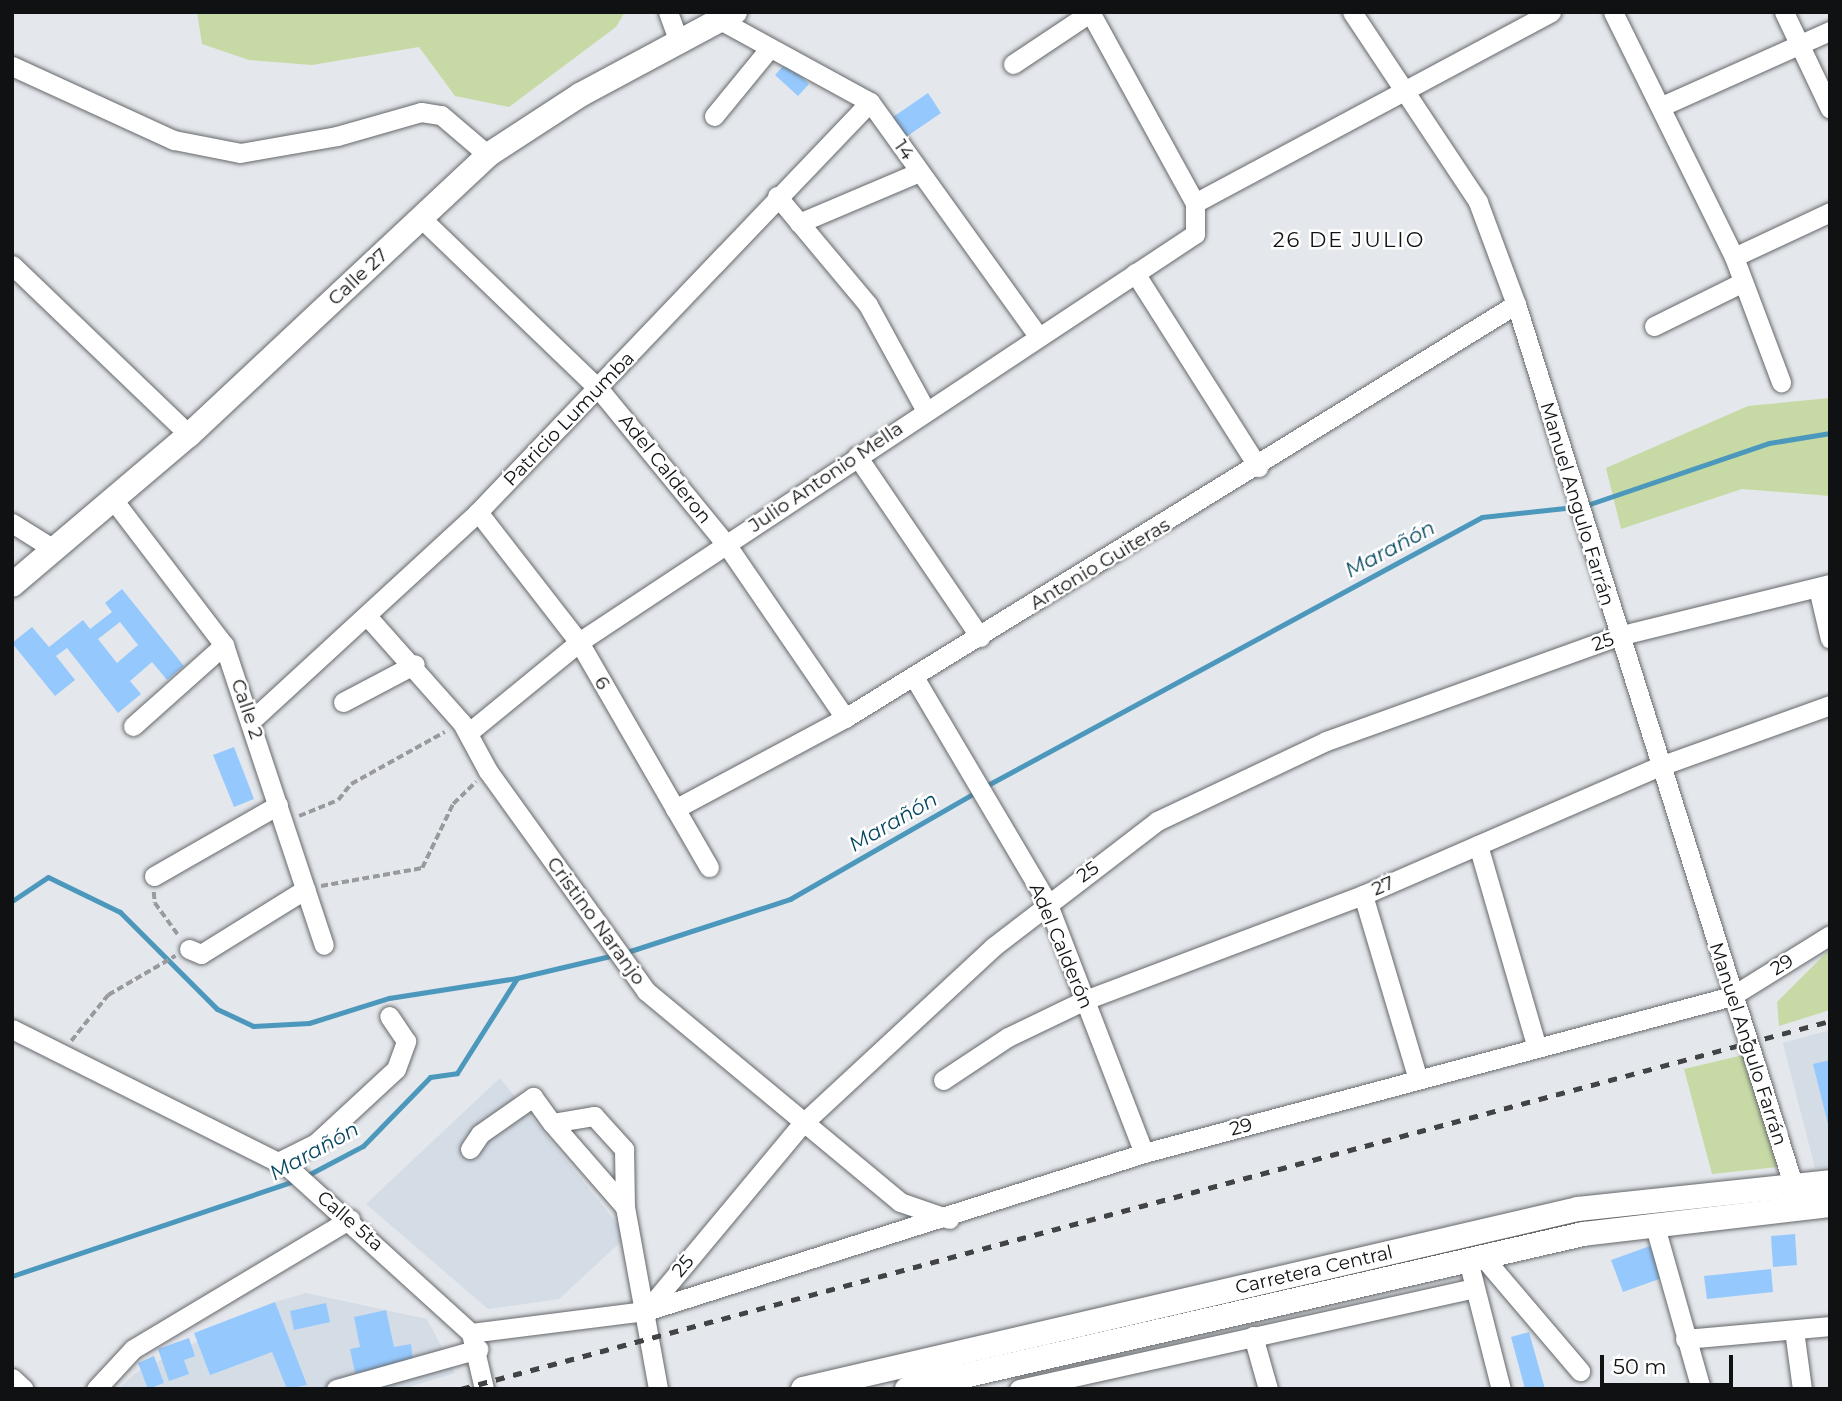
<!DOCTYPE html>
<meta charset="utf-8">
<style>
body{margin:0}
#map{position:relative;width:1842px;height:1401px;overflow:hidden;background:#e4e7eb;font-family:Montserrat,sans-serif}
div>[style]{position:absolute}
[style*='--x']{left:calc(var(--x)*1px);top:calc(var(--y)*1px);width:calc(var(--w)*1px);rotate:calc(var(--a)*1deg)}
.built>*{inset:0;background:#d4dce6}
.green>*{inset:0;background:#c7daa6}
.stream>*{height:5px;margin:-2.5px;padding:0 2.5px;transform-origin:2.5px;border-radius:2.5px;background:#4c98bc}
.building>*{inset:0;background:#95c9fe}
.path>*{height:3.5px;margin-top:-1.75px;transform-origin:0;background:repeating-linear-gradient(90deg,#989a9d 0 7px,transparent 0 10.5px)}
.roads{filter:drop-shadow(0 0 2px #65686b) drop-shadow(0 0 2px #65686b)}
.minor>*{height:19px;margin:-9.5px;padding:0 9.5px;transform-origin:9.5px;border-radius:9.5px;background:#fff}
.major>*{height:24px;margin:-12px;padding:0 12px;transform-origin:12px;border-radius:12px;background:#fff}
.rail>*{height:5px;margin-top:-2.5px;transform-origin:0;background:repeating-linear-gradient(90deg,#414345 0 9px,transparent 0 18px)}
span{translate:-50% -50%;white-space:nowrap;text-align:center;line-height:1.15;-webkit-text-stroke:5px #fff;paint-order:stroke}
.street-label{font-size:19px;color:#101112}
.neighbourhood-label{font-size:21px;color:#101112;letter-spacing:2px}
.water-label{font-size:21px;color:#064862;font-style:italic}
.frame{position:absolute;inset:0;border:14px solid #101112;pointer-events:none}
.scale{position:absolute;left:1600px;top:1355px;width:133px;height:32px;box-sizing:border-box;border:4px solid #101112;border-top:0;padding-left:9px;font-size:21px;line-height:24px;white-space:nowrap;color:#101112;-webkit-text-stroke:5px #fff;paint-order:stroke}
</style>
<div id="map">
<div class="built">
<div style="clip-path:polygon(1830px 1030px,1830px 1167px,1815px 1168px,1783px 1043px)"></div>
<div style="clip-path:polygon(500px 1078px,627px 1236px,559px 1299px,488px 1309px,366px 1204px)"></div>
<div style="clip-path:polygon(306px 1293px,427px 1319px,455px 1373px,403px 1389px,118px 1389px,137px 1372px,275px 1302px)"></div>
</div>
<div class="green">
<div style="clip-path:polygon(197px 12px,625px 12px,616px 27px,509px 107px,455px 96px,419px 47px,312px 65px,249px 60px,202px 44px)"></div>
<div style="clip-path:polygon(1830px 398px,1830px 496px,1742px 489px,1621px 529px,1606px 468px,1748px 406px)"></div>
<div style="clip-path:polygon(1830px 949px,1830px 1010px,1779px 1026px,1777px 1002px)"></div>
<div style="clip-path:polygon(1743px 1055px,1778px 1167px,1712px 1174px,1684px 1069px)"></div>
</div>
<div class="stream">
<div style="--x:1584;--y:506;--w:195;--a:-18.8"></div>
<div style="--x:1769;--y:443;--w:62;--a:-9.3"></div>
<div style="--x:984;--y:787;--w:566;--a:-28.47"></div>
<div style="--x:1482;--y:517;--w:93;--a:-6.2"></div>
<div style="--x:12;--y:901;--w:43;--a:-33.7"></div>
<div style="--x:48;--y:877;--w:80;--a:25.9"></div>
<div style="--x:120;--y:912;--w:137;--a:45"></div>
<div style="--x:217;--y:1009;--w:40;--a:25"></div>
<div style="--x:253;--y:1026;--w:56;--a:-3.1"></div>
<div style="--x:309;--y:1023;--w:84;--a:-17.4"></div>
<div style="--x:389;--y:998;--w:130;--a:-8.9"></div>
<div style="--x:624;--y:953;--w:175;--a:-18"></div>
<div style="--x:790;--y:899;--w:215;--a:-29.9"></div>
<div style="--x:306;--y:1176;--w:64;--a:-27.8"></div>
<div style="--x:363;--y:1146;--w:96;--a:-45.8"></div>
<div style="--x:430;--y:1077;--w:27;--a:-8"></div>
<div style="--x:457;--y:1073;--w:112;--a:-57.7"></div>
<div style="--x:517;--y:978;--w:100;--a:-13.3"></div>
<div style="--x:12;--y:1276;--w:301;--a:-18.6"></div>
</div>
<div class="building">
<div style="clip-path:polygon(786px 63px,809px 84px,798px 96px,775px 75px)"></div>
<div style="clip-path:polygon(928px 93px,941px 113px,906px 137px,893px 117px)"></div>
<div style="clip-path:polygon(evenodd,122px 589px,184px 666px,167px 680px,152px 662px,130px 681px,141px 694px,118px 713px,67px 648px,56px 656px,75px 680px,55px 696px,12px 643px,32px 627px,49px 647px,83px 620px,90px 629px,112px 612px,105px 603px,122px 589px,120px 622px,138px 645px,117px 663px,98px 639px,120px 622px)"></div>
<div style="clip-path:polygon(234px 747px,254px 799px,234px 807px,213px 755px)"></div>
<div style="clip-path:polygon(1830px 1060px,1830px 1128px,1829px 1128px,1813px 1064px)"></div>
<div style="clip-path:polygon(1795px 1234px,1797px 1265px,1773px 1267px,1771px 1236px)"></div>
<div style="clip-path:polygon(1650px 1246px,1662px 1278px,1623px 1292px,1611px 1260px)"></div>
<div style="clip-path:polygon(1771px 1269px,1773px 1292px,1707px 1299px,1704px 1276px)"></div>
<div style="clip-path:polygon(275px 1302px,307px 1385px,287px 1389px,272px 1352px,210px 1375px,194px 1333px)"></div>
<div style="clip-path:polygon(326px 1303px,330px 1322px,294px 1330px,290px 1311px)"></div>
<div style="clip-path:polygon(386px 1310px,394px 1347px,411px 1344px,413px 1361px,355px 1373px,350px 1349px,360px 1347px,354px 1317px)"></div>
<div style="clip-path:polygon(1529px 1332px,1545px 1389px,1525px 1389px,1511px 1337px)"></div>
<div style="clip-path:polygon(189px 1338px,195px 1356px,184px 1360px,189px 1374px,169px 1381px,158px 1349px)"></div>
<div style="clip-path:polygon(154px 1356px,164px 1383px,148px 1389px,138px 1363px)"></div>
</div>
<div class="path">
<div style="--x:299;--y:816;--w:42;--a:-22.3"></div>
<div style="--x:338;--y:800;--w:21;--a:-51"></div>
<div style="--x:351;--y:784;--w:107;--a:-29"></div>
<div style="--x:321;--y:886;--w:103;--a:-10.1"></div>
<div style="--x:422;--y:868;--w:71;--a:-64.2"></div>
<div style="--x:453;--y:804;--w:32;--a:-44"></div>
<div style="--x:154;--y:892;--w:11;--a:85"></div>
<div style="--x:155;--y:903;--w:41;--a:54"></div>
<div style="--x:71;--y:1041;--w:59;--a:-51.2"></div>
<div style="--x:108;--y:995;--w:78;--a:-30.2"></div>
</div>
<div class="roads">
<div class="minor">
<div style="--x:668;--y:12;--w:29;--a:70"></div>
<div style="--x:1352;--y:12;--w:228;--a:56.4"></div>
<div style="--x:1478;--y:202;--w:109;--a:69.6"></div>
<div style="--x:1516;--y:304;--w:923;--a:72.53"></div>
<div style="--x:1613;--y:12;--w:273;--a:63.7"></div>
<div style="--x:1734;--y:257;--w:134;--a:69.4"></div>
<div style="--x:1784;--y:12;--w:107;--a:64.6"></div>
<div style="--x:720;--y:20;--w:171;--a:28.7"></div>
<div style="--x:870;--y:102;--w:289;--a:54.3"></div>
<div style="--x:1013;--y:64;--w:94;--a:-33.7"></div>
<div style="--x:12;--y:66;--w:178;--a:24.6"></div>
<div style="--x:174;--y:140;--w:67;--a:11.1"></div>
<div style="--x:240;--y:153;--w:98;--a:-9.9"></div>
<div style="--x:337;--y:136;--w:87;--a:-15.9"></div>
<div style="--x:421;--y:112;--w:20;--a:9"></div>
<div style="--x:441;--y:115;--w:62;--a:40.4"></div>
<div style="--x:1662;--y:106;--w:184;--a:-24.1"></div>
<div style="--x:714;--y:116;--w:85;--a:-50.7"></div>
<div style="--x:777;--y:196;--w:142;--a:50.1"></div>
<div style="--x:868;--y:305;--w:121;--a:61.3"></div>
<div style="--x:1195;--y:203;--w:404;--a:-28.2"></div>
<div style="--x:421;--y:218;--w:247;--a:43.9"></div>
<div style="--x:599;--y:389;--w:200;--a:50.7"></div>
<div style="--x:726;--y:544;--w:211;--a:55.6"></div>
<div style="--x:799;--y:223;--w:130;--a:-23"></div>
<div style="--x:1734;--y:257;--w:106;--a:-25.1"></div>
<div style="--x:12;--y:265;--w:245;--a:43.8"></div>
<div style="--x:1135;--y:273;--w:230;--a:57.6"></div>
<div style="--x:1654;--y:326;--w:99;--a:-26.3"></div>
<div style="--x:857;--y:456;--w:219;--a:55.8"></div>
<div style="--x:115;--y:502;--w:180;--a:52.7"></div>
<div style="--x:224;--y:645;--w:316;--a:71.6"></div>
<div style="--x:478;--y:512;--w:165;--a:52.2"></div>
<div style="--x:579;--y:642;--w:260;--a:60"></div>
<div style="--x:12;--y:523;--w:51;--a:32.1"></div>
<div style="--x:1818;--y:588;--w:52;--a:76.8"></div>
<div style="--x:367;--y:616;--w:143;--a:48.4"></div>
<div style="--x:462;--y:723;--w:55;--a:61.6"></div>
<div style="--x:488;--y:771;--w:271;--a:54.3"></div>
<div style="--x:646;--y:991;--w:330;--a:39.7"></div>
<div style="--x:900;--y:1202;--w:52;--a:19.1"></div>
<div style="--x:914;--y:677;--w:261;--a:59.4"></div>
<div style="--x:1047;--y:902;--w:269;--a:68.9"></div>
<div style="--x:343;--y:702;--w:81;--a:-27.8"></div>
<div style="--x:252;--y:720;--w:307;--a:-42.6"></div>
<div style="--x:478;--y:512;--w:567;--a:-46.29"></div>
<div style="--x:133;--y:726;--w:122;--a:-41.7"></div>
<div style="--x:468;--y:733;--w:144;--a:-39.3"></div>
<div style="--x:579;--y:642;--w:739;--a:-33.52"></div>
<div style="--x:1195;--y:234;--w:31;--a:-90"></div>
<div style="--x:1195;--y:203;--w:218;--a:-118.8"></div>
<div style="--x:675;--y:809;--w:193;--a:-28.2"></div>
<div style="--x:845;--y:718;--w:788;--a:-31.67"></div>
<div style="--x:1478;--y:845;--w:211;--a:73.8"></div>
<div style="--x:154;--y:876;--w:143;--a:-29.8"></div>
<div style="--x:1363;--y:895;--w:192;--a:73.4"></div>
<div style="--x:189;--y:949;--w:13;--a:23"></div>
<div style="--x:201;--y:954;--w:123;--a:-31.8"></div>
<div style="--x:12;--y:1029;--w:309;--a:26.6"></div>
<div style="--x:288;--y:1167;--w:247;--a:42.2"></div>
<div style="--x:471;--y:1333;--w:57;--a:76.9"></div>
<div style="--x:943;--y:1080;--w:78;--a:-33.5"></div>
<div style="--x:1008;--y:1037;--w:85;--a:-25.7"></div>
<div style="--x:1085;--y:1000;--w:297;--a:-20.7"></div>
<div style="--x:1363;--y:895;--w:324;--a:-23.5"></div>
<div style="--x:1660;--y:766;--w:181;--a:-19.7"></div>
<div style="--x:552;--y:1123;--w:111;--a:49"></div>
<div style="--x:470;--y:1149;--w:18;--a:-56"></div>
<div style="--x:480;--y:1134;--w:65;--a:-34.9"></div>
<div style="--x:533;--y:1097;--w:32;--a:54"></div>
<div style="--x:552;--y:1123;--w:43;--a:-9.5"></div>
<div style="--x:594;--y:1116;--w:45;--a:47.7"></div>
<div style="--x:624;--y:1149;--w:58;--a:89"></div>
<div style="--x:625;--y:1207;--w:185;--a:79.7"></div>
<div style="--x:278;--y:1162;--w:42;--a:-26.6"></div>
<div style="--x:316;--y:1143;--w:109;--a:-42.8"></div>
<div style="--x:396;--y:1069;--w:30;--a:-70"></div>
<div style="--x:406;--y:1041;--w:30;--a:-124"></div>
<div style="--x:1654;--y:1223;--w:173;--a:74.2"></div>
<div style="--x:1483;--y:1257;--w:150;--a:49.6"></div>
<div style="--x:1468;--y:1260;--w:133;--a:75.7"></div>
<div style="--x:646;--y:1311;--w:242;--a:-50.2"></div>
<div style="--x:801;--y:1125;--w:262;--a:-42.8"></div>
<div style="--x:993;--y:947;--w:207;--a:-37.5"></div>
<div style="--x:1157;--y:821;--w:187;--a:-25.3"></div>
<div style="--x:1326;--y:741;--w:310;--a:-19.8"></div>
<div style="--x:1618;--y:636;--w:218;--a:-13.8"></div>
<div style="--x:1794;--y:1330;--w:60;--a:82.3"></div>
<div style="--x:471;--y:1333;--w:176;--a:-7.2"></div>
<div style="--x:646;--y:1311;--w:522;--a:-17.6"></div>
<div style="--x:1144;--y:1153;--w:609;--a:-14.95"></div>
<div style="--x:1732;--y:996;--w:115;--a:-31.9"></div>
<div style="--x:1253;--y:1336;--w:55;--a:74.2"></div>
<div style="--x:1685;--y:1339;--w:146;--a:-5.1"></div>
<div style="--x:12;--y:1378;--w:16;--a:43"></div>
<div style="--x:96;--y:1389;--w:54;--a:-47.2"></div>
<div style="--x:133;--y:1349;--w:253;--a:-30.9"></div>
<div style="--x:336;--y:1389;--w:148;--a:-15.7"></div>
<div style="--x:1019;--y:1389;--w:466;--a:-12.5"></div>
</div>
<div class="major">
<div style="--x:12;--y:585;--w:232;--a:-40.3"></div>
<div style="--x:189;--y:435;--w:410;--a:-43.1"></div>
<div style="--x:488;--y:155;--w:110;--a:-33.1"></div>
<div style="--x:580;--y:95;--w:176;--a:-28.2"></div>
<div style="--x:803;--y:1389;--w:796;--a:-13.08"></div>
<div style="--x:1578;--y:1209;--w:253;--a:-6.1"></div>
<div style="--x:907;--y:1389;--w:694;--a:-12.91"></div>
<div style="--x:1583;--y:1234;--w:249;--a:-6.7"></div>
</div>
</div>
<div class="rail">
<div style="--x:461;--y:1389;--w:1418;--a:-15.05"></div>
</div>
<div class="street-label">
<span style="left:904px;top:150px;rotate:55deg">14</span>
<span style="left:358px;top:277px;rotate:-43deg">Calle 27</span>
<span style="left:569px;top:419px;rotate:-46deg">Patricio Lumumba</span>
<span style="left:665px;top:469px;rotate:51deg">Adel Calderon</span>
<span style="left:826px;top:477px;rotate:-34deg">Julio Antonio Mella</span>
<span style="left:1577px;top:504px;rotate:73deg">Manuel Angulo Farrán</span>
<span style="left:1100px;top:564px;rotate:-31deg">Antonio Guiteras</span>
<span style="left:1603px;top:642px;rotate:-19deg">25</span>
<span style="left:602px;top:683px;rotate:60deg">6</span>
<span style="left:247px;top:709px;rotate:71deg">Calle 2</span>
<span style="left:1088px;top:872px;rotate:-36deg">25</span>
<span style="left:1383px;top:886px;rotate:-23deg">27</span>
<span style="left:596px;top:921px;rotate:54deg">Cristino Naranjo</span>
<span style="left:1061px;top:946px;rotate:67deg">Adel Calderón</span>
<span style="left:1782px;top:965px;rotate:-32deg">29</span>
<span style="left:1748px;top:1044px;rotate:72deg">Manuel Angulo Farrán</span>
<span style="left:1241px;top:1127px;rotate:-15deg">29</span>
<span style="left:350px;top:1221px;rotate:41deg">Calle 5ta</span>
<span style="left:683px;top:1266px;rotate:-50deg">25</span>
<span style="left:1314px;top:1270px;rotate:-13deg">Carretera Central</span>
</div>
<div class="neighbourhood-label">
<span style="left:1349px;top:240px">26 DE JULIO</span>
</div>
<div class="water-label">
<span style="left:1390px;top:549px;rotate:-28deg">Marañón</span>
<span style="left:893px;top:822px;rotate:-30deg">Marañón</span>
<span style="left:314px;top:1151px;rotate:-29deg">Marañón</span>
</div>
<div class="frame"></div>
<div class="scale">50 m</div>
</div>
